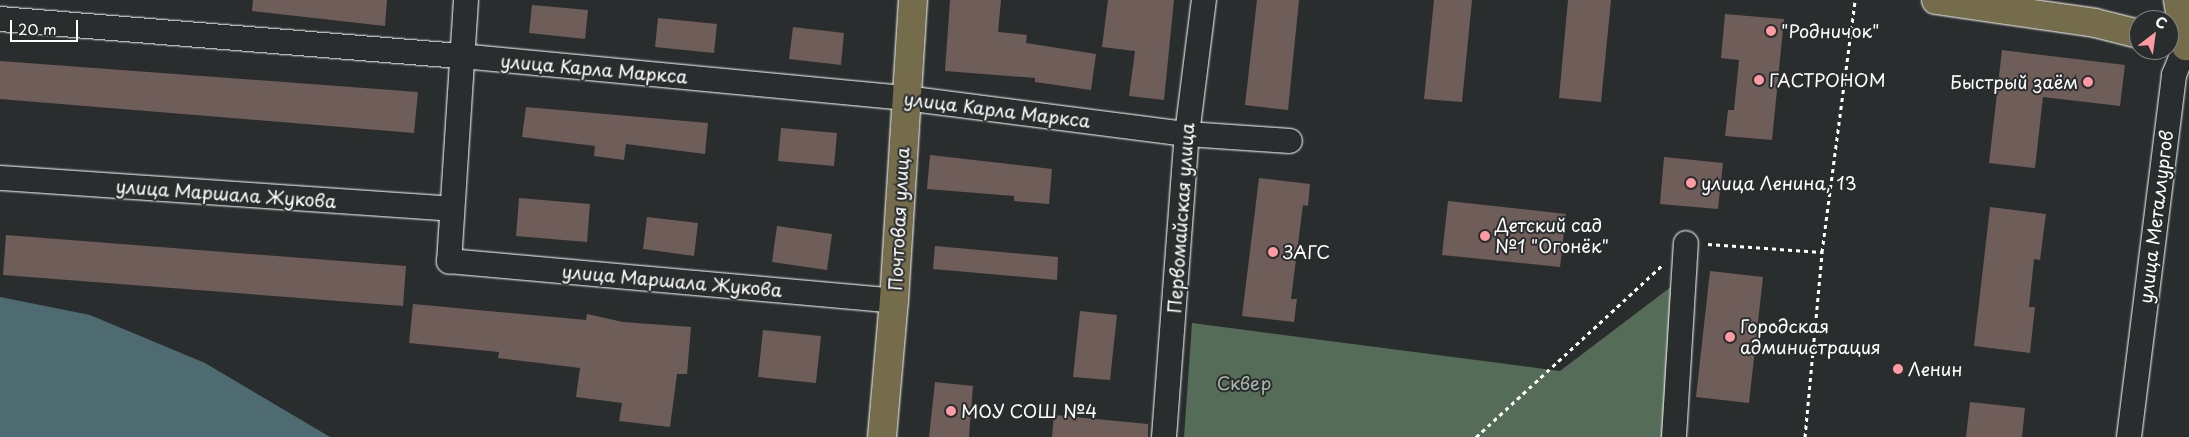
<!DOCTYPE html>
<meta charset="utf-8">
<style>
body{margin:0}
#map{position:relative;width:2189px;height:437px;overflow:hidden;background:#2a2d2e;font-family:"Playpen Sans",sans-serif}
div>[style]{position:absolute}
[style*='--x']{left:calc(var(--x)*1px);top:calc(var(--y)*1px);width:calc(var(--w)*1px);rotate:calc(var(--a)*1deg)}
.green>*{inset:0;background:#556c58}
.water>*{inset:0;background:#4d6b70}
.building>*{inset:0;background:#6f5d59}
.path>*{height:3px;margin-top:-1.5px;transform-origin:0;background:repeating-linear-gradient(90deg,#fff 0 4px,transparent 0 8px)}
.roads{filter:drop-shadow(0 0 1px #fff) drop-shadow(0 0 1px #fff)}
.minor>*{height:24px;margin:-12px;padding:0 12px;transform-origin:12px;border-radius:12px;background:#2a2d2e}
.major>*{height:28px;margin:-14px;padding:0 14px;transform-origin:14px;border-radius:14px;background:#746c4b}
.dots>*{width:14px;height:14px;translate:-50% -50%;box-sizing:border-box;border:2px solid #2a2d2e;border-radius:50%}
span{translate:-50% -50%;white-space:nowrap;text-align:center;line-height:1.15;-webkit-text-stroke:4px #2a2d2e;paint-order:stroke}
.poi-label{font-size:18px;color:#fff}
.left{translate:0 -50%;text-align:left}
.right{translate:-100% -50%;text-align:right}
.street-label{font-size:18px;color:#fff}
.park-label{font-size:18px;color:#aab6ac}
.north{position:absolute;left:2129px;top:10px;width:50px;height:50px;box-sizing:border-box;background:#2a2d2e;border:1px solid #7f8182;border-radius:50%;rotate:30deg;font-size:14px;font-weight:700;line-height:20px;text-align:center;color:#fff}
.north::after{content:'';display:block;margin:auto;width:18px;height:22px;background:#ff9aa2;clip-path:polygon(50% 0,100% 100%,50% 72%,0 100%)}
.scale{position:absolute;left:10px;top:20px;width:68px;height:22px;box-sizing:border-box;border:2px solid #fff;border-top:0;padding-left:6px;font-size:15px;line-height:18px;white-space:nowrap;color:#fff;-webkit-text-stroke:4px #2a2d2e;paint-order:stroke}
</style>
<div id="map">
<div class="green">
<div style="clip-path:polygon(1680px 280px,1663px 437px,1184px 437px,1192px 323px,1560px 371px)"></div>
</div>
<div class="water">
<div style="clip-path:polygon(0 297px,90px 315px,205px 363px,330px 437px,0 437px)"></div>
</div>
<div class="building">
<div style="clip-path:polygon(253px 0,387px 0,385px 26px,252px 11px)"></div>
<div style="clip-path:polygon(950px 0,1001px 0,998px 32px,1027px 35px,1026px 43px,1096px 54px,1091px 90px,1035px 82px,1035px 78px,945px 71px)"></div>
<div style="clip-path:polygon(1108px 0,1174px 0,1164px 100px,1129px 96px,1135px 51px,1102px 47px)"></div>
<div style="clip-path:polygon(1257px 0,1299px 0,1288px 110px,1245px 105px)"></div>
<div style="clip-path:polygon(1434px 0,1472px 0,1462px 102px,1424px 99px)"></div>
<div style="clip-path:polygon(1568px 0,1611px 0,1601px 102px,1559px 98px)"></div>
<div style="clip-path:polygon(532px 5px,588px 10px,585px 39px,529px 33px)"></div>
<div style="clip-path:polygon(1725px 14px,1784px 19px,1772px 140px,1725px 136px,1728px 110px,1734px 110px,1739px 60px,1721px 58px)"></div>
<div style="clip-path:polygon(658px 18px,717px 24px,714px 53px,655px 47px)"></div>
<div style="clip-path:polygon(793px 27px,844px 33px,841px 65px,789px 59px)"></div>
<div style="clip-path:polygon(2002px 50px,2125px 65px,2120px 106px,2043px 97px,2035px 168px,1989px 163px)"></div>
<div style="clip-path:polygon(0 61px,418px 92px,414px 133px,0 99px)"></div>
<div style="clip-path:polygon(526px 107px,708px 123px,705px 154px,626px 144px,624px 160px,594px 156px,595px 146px,522px 137px)"></div>
<div style="clip-path:polygon(781px 128px,837px 133px,834px 166px,778px 161px)"></div>
<div style="clip-path:polygon(930px 155px,1052px 169px,1049px 204px,1014px 201px,1014px 196px,927px 189px)"></div>
<div style="clip-path:polygon(1664px 157px,1723px 163px,1718px 209px,1660px 204px)"></div>
<div style="clip-path:polygon(1259px 178px,1310px 184px,1308px 206px,1303px 205px,1291px 299px,1297px 299px,1294px 322px,1242px 316px)"></div>
<div style="clip-path:polygon(519px 198px,590px 204px,587px 242px,516px 236px)"></div>
<div style="clip-path:polygon(1448px 201px,1566px 214px,1560px 267px,1442px 255px)"></div>
<div style="clip-path:polygon(1990px 207px,2046px 214px,2040px 260px,2034px 259px,2029px 307px,2035px 307px,2030px 353px,1974px 346px)"></div>
<div style="clip-path:polygon(647px 217px,698px 223px,694px 256px,643px 249px)"></div>
<div style="clip-path:polygon(777px 226px,832px 234px,827px 270px,772px 262px)"></div>
<div style="clip-path:polygon(6px 235px,406px 266px,403px 306px,3px 275px)"></div>
<div style="clip-path:polygon(935px 246px,1058px 257px,1057px 280px,933px 269px)"></div>
<div style="clip-path:polygon(1710px 271px,1763px 277px,1749px 403px,1696px 397px)"></div>
<div style="clip-path:polygon(413px 304px,586px 320px,587px 314px,623px 322px,691px 327px,687px 374px,677px 374px,670px 427px,619px 421px,622px 403px,576px 397px,580px 368px,498px 358px,499px 352px,409px 343px)"></div>
<div style="clip-path:polygon(1080px 311px,1117px 315px,1110px 380px,1073px 377px)"></div>
<div style="clip-path:polygon(763px 330px,821px 336px,816px 383px,758px 377px)"></div>
<div style="clip-path:polygon(935px 382px,973px 386px,969px 437px,929px 437px)"></div>
<div style="clip-path:polygon(1970px 402px,2025px 408px,2022px 437px,1966px 437px)"></div>
<div style="clip-path:polygon(1054px 415px,1148px 424px,1148px 437px,1052px 437px)"></div>
</div>
<div class="path">
<div style="--x:1708;--y:244;--w:114;--a:4"></div>
<div style="--x:1476;--y:437;--w:252;--a:-42.7"></div>
<div style="--x:1805;--y:437;--w:186;--a:-84.7"></div>
<div style="--x:1822;--y:252;--w:254;--a:-82.5"></div>
</div>
<div class="roads">
<div class="minor">
<div style="--x:466;--y:0;--w:262;--a:93.7"></div>
<div style="--x:449;--y:261;--w:447;--a:5.1"></div>
<div style="--x:0;--y:19;--w:462;--a:4.6"></div>
<div style="--x:461;--y:56;--w:446;--a:5.4"></div>
<div style="--x:905;--y:98;--w:284;--a:7.3"></div>
<div style="--x:1187;--y:134;--w:103;--a:3.9"></div>
<div style="--x:0;--y:178;--w:452;--a:3.9"></div>
<div style="--x:1164;--y:437;--w:304;--a:-85.7"></div>
<div style="--x:1187;--y:134;--w:135;--a:-82.8"></div>
<div style="--x:1674;--y:437;--w:194;--a:-86.5"></div>
<div style="--x:2129;--y:437;--w:365;--a:-82.9"></div>
<div style="--x:2174;--y:75;--w:31;--a:-68"></div>
</div>
<div class="major">
<div style="--x:1936;--y:0;--w:161;--a:8.2"></div>
<div style="--x:2095;--y:23;--w:45;--a:14"></div>
<div style="--x:2178;--y:0;--w:47;--a:80.1"></div>
<div style="--x:882;--y:437;--w:137;--a:-85"></div>
<div style="--x:894;--y:301;--w:302;--a:-86.4"></div>
</div>
</div>
<div class="dots">
<div style="left:1771px;top:31px;background:#ff9aa2"></div>
<div style="left:1759px;top:80px;background:#ff9aa2"></div>
<div style="left:2088px;top:82px;background:#ff9aa2"></div>
<div style="left:1691px;top:183px;background:#ff9aa2"></div>
<div style="left:1485px;top:236px;background:#ff9aa2"></div>
<div style="left:1273px;top:252px;background:#ff9aa2"></div>
<div style="left:1730px;top:337px;background:#ff9aa2"></div>
<div style="left:1898px;top:369px;background:#ff9aa2"></div>
<div style="left:951px;top:411px;background:#ff9aa2"></div>
</div>
<div class="poi-label">
<span class="left" style="left:1781px;top:31px">"Родничок"</span>
<span class="left" style="left:1769px;top:80px">ГАСТРОНОМ</span>
<span class="right" style="left:2078px;top:82px">Быстрый заём</span>
<span class="left" style="left:1701px;top:183px">улица Ленина, 13</span>
<span class="left" style="left:1495px;top:236px">Детский сад<br>№1 "Огонёк"</span>
<span class="left" style="left:1283px;top:252px">ЗАГС</span>
<span class="left" style="left:1740px;top:337px">Городская<br>администрация</span>
<span class="left" style="left:1908px;top:369px">Ленин</span>
<span class="left" style="left:961px;top:411px">МОУ СОШ №4</span>
</div>
<div class="street-label">
<span style="left:594px;top:69px;rotate:5deg">улица Карла Маркса</span>
<span style="left:997px;top:110px;rotate:7deg">улица Карла Маркса</span>
<span style="left:226px;top:194px;rotate:4deg">улица Маршала Жукова</span>
<span style="left:2156px;top:217px;rotate:-83deg">улица Металлургов</span>
<span style="left:1181px;top:218px;rotate:-86deg">Первомайская улица</span>
<span style="left:899px;top:219px;rotate:-87deg">Почтовая улица</span>
<span style="left:672px;top:281px;rotate:5deg">улица Маршала Жукова</span>
</div>
<div class="park-label">
<span style="left:1244px;top:383px">Сквер</span>
</div>
<div class="north">С</div>
<div class="scale">20 m</div>
</div>
